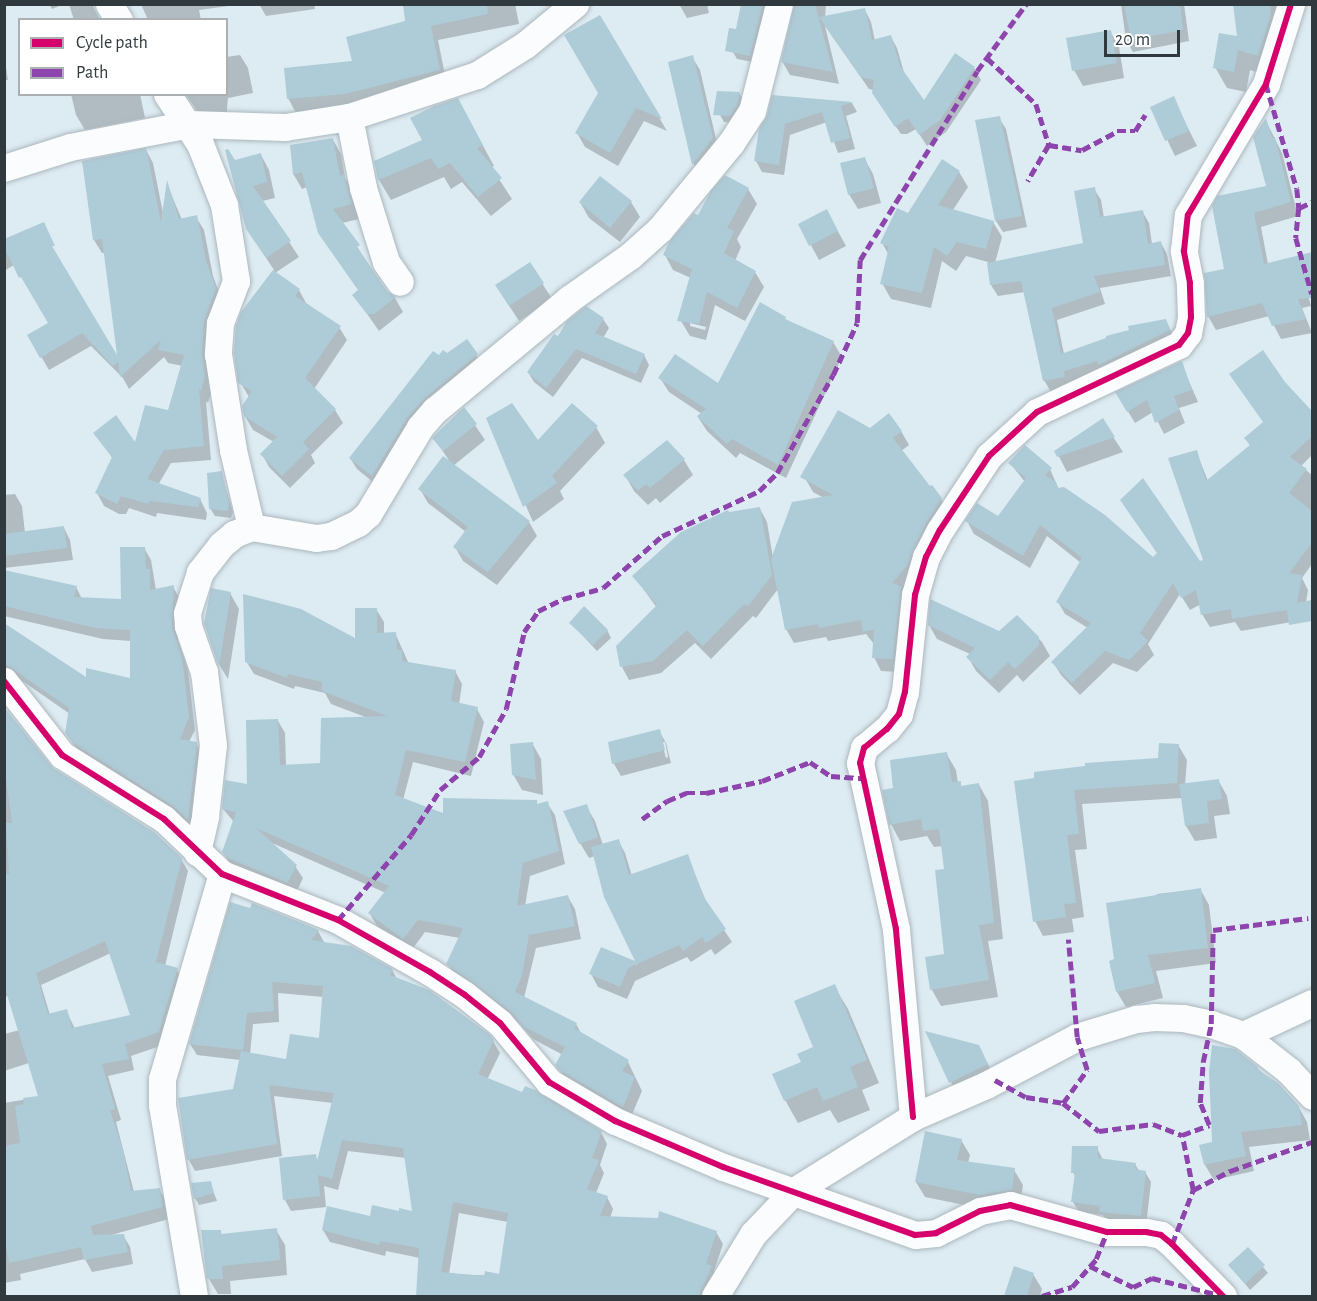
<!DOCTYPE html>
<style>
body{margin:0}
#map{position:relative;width:1317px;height:1301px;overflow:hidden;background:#ddebf2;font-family:"Alegreya Sans",sans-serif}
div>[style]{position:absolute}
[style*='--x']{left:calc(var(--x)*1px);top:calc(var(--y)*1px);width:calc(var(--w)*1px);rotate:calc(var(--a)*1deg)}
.shadow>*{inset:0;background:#0003}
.building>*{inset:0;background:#aeccd8}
.roads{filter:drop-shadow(0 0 2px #acb7bd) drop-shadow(0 0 2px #acb7bd)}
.minor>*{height:27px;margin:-13.5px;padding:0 13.5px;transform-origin:13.5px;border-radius:13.5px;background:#fafcfd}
.quiet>*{height:4.5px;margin-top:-2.25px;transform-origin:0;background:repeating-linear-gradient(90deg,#8e44ad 0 9px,transparent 0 13.5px)}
.cycleway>*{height:6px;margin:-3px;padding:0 3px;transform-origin:3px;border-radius:3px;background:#d6006c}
span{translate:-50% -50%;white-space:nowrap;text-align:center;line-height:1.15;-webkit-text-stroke:6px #fff;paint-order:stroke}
.frame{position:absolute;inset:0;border:6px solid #2f393e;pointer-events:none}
.legend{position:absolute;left:18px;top:18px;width:210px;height:78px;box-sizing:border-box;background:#fff;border:2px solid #acb0b2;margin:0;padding:8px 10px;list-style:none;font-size:18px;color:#2f393e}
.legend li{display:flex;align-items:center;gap:12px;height:30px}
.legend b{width:30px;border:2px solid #acb0b2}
.scale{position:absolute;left:1104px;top:30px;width:76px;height:27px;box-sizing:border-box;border:3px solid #2f393e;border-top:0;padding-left:8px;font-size:18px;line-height:21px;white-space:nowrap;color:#2f393e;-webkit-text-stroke:4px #fff;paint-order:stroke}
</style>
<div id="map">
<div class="shadow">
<div style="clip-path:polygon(49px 4px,64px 4px,52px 9px)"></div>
<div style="clip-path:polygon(69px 4px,92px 4px,100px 20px,74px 20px)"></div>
<div style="clip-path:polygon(141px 4px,243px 4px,199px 10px,201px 20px,148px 20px)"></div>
<div style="clip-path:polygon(259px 4px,314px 4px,315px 9px,266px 16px)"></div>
<div style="clip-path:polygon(404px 4px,515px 4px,519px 24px,438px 40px,447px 85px,354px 108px,296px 113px,288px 98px,354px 63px,407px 22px)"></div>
<div style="clip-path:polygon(679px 4px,707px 4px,709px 13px,687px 18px)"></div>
<div style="clip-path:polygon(742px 4px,764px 4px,767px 9px,753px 62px,737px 59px,733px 52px)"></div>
<div style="clip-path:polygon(795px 4px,826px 4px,825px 18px,865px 10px,871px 22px,875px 41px,891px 37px,897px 48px,905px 76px,924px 103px,955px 56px,974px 68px,981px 80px,946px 132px,927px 146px,916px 129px,907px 134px,901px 134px,881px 105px,874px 90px,869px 89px,825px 26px,839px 84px,790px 75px,782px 61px)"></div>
<div style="clip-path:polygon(1121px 4px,1184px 4px,1189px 41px,1133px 52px,1126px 40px)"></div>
<div style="clip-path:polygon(1235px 4px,1278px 4px,1270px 76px,1250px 70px,1246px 92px,1227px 88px,1215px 67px,1239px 38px)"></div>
<div style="clip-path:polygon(600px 17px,667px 131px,644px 121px,618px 166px,585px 147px,577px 133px,600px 93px)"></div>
<div style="clip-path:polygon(1110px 31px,1119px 47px,1124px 78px,1083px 86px,1074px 70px)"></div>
<div style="clip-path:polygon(4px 55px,8px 80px,4px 80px)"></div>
<div style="clip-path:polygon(240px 55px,248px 68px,253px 93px,228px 98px,226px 119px,201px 116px,185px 94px,226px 94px,226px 57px)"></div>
<div style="clip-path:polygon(692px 57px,700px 70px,719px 152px,701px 176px,694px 165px,669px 63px)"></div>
<div style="clip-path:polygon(71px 94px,140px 94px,145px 118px,85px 130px,76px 115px)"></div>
<div style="clip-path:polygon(740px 94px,744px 101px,734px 123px,724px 122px,720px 115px)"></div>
<div style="clip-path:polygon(773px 97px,852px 103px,857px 112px,846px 116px,855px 149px,838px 153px,827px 122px,790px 135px,784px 175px,762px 172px,756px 161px)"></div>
<div style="clip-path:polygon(1173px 98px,1197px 146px,1175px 156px,1152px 108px)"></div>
<div style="clip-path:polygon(999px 118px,1006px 129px,1027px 227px,1003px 232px,996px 221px,976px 122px)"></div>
<div style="clip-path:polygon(469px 120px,494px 166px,491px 167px,512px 199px,491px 216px,462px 182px,451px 189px,444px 177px,391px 200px,379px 180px,375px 162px)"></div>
<div style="clip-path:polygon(1266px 121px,1282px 153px,1298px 216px,1261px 227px,1268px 264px,1312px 253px,1312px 294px,1308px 295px,1311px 306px,1302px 308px,1312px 333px,1281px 339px,1269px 316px,1216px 330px,1208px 316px,1226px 270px,1213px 206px,1267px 187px)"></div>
<div style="clip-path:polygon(333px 140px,341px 154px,345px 178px,352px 190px,359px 219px,342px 223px,386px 292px,395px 298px,403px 312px,379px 331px,354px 295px,364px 295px,307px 187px,302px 189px,294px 175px,292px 147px)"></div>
<div style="clip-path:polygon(146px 150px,153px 163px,163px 213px,167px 184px,182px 220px,196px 217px,204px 230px,213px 276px,223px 303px,212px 390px,208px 403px,206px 401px,211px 460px,171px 463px,158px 485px,200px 499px,207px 513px,206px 520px,157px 513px,156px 517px,129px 508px,126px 514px,119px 514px,104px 506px,97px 493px,113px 459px,95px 433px,136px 445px,169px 412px,183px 366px,168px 363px,164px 357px,129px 389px,123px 378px,91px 346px,49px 370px,29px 336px,50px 324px,25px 281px,120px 362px,105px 253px,102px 253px,94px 240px,84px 162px)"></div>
<div style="clip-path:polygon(261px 155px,269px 170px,275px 198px,262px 201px,299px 257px,275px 273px,299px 290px,306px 303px,339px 327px,347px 340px,314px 389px,335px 410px,343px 423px,311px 455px,315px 463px,290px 488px,269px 467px,262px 454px,274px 442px,253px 430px,245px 416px,249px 397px,240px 382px,242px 313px,274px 270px,257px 244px,235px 162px)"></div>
<div style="clip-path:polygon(864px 158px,873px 174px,881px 203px,858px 209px,849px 194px)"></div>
<div style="clip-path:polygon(959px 172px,968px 187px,953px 210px,993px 222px,1002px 237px,995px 263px,1085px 244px,1094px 189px,1101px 200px,1104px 218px,1142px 211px,1149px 223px,1152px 244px,1161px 243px,1167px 254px,1171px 276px,1100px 288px,1105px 304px,1057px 320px,1064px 354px,1166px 320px,1176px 342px,1051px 392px,1044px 380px,1025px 292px,998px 296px,991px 285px,988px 262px,966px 256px,956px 271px,942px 261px,931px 308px,891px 299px,882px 283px,889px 255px,882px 243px,908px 215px)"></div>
<div style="clip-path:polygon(evenodd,726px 177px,748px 189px,757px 204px,737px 239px,741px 247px,735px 261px,755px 272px,764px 287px,745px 321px,715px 305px,706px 340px,690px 336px,681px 321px,691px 278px,673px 270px,665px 255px,699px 217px,726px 177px,690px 323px,706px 327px,705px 330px,690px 326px,690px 323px)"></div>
<div style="clip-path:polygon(580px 202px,631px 202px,640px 217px,620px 242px,589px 218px)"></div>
<div style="clip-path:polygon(800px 225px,835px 226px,846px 246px,819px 260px)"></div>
<div style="clip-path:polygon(4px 238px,19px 262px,4px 271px)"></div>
<div style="clip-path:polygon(530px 264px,552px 299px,519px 321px,506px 301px)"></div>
<div style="clip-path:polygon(785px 318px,787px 322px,833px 342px,842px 357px,786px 478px,740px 453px,736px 458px,707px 431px,698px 417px,702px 414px,669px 392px,660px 378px,718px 385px)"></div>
<div style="clip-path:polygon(603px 319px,609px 328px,603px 338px,644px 355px,649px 365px,641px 383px,582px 358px,553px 397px,534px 382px,528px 372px,558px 338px)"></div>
<div style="clip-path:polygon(447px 355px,476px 355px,483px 366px,379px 487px,357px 469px,350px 458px,439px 357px)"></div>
<div style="clip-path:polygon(1181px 363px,1198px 402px,1179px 408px,1185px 423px,1164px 434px,1153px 412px,1135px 423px,1117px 393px)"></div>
<div style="clip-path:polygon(1284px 383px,1312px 413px,1312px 455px,1301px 466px,1312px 475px,1312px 564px,1302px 578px,1308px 590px,1303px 620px,1241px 631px,1235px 622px,1210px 627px,1202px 614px,1201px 604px,1190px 610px,1180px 594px,1148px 644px,1154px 655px,1137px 672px,1113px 663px,1080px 695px,1061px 675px,1053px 662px,1088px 628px,1065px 614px,1058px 602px,1081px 563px,1047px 536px,1030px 568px,974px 534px,967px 521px,998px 518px,1025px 482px,1010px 463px,1050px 469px,1059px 490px,1153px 559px,1200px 563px,1205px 561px,1196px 451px,1208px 481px,1251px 447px,1246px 439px,1264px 423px)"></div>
<div style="clip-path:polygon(464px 409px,485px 440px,453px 466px,529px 522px,537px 536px,497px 585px,463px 561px,455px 547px,466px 532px,428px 503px,420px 489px,450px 462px,434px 438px)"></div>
<div style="clip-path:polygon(488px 419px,537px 443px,596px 427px,605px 443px,560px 491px,564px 499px,533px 522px)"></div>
<div style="clip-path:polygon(1102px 420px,1123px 452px,1067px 472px,1056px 451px)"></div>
<div style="clip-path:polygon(870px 430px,901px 431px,909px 445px,901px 451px,929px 488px,941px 499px,949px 513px,900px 672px,881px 671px,874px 657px,874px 644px,866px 634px,828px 641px,826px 637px,794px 643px,786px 629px,778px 589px,756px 618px,753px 616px,711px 659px,695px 643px,661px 673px,629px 680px,622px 667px,657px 608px,634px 576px,760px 509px,767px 522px,773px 558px,824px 498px,813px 492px,805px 478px)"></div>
<div style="clip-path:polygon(667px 442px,684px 460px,693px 475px,660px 503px,656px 498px,648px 505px,634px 491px,625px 475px)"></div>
<div style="clip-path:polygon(221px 473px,233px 512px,231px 518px,215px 516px,210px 508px)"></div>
<div style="clip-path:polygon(15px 494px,22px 506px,25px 533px,64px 528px,70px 540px,73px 560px,4px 568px,4px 495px)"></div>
<div style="clip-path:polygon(144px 548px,151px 560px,156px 590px,173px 587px,180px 599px,178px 640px,188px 670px,195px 730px,189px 742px,196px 743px,203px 756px,194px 830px,81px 755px,66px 733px,70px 714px,18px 678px,4px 679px,4px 625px,87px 680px,132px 679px,131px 641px,103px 639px,4px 616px,4px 571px,76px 587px,82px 599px,123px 601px)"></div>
<div style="clip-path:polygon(230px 593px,239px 609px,228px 679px,220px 666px,205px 623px)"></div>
<div style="clip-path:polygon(376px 609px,384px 622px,384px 634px,395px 633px,409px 664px,455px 671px,462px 684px,459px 705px,477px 709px,484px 722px,471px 776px,413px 762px,403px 800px,444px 816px,536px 802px,538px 805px,547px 803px,555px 815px,565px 864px,530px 876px,525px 906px,568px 897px,575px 909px,581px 939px,536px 948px,524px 998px,576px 1024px,582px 1035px,628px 1062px,642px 1091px,630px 1119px,565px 1078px,557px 1065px,563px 1055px,533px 1039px,519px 1023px,456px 977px,448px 964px,460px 938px,425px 932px,411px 951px,377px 926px,370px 914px,386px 893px,272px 843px,295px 866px,303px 878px,295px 895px,231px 865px,223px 852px,234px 822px,223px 809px,249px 786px,278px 721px,285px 733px,286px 766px,321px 764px,368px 718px,331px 704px,325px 693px,295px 686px,294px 689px,254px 674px,246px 661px,357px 640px)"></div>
<div style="clip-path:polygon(1017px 617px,1042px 642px,1050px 656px,1023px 682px,1017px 675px,999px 693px,976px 671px,968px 657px,970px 654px,937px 639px,929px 625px,1000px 633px)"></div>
<div style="clip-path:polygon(571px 623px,607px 630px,611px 638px,597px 651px)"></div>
<div style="clip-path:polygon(evenodd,4px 710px,49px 766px,181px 859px,188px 871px,165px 966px,177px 970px,184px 982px,166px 1044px,131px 1056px,134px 1070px,108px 1076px,121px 1120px,116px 1122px,134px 1192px,159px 1189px,166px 1201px,169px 1219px,111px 1235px,123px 1235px,130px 1247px,133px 1264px,92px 1272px,85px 1259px,20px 1274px,21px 1280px,4px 1283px,4px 1103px,40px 1097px,29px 1063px,4px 1071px,4px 1034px,20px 1030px,9px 995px,4px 998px,4px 710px,111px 953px,132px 1016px,75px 1029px,66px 1010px,50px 1015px,41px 985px,111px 953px)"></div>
<div style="clip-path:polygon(evenodd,659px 731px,666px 743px,671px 763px,621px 776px,614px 764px,610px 743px,659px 731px,662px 742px,665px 742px,668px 757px,666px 758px,662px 742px)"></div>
<div style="clip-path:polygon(532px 743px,541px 759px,543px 795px,522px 790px,513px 774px)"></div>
<div style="clip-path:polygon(1178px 745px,1187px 760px,1185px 785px,1218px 780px,1227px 796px,1230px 814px,1214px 816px,1217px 838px,1195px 841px,1186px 826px,1182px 798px,1082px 804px,1087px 849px,1075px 850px,1084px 917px,1072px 919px,1074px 932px,1043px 936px,1035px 921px,1015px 782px,1159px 759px)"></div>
<div style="clip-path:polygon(946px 753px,956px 770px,958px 783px,962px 787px,979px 785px,988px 801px,1003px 939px,988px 941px,998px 997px,941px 1006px,932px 990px,926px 958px,946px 955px,946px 871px,943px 846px,934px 847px,927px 836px,900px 841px,891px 824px,895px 789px)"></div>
<div style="clip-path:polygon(586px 806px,595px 821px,603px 845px,618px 840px,625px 853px,632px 876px,687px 855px,708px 906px,732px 942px,715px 955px,711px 949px,691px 962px,687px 957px,635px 981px,627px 999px,598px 987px,591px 974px,638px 964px,595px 856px,589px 858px,580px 843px)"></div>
<div style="clip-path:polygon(1200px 889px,1209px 905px,1216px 963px,1156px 971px,1163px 998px,1126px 1007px,1117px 992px,1111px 962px,1115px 961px,1157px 894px)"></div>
<div style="clip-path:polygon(evenodd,253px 905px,318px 931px,325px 944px,392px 970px,397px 979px,493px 1041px,500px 1053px,487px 1080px,601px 1132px,607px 1144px,600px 1165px,604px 1173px,596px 1193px,607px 1197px,613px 1209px,610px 1218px,716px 1232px,723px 1244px,714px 1271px,718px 1279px,710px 1296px,638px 1296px,644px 1279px,604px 1277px,602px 1296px,418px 1296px,420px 1258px,386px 1251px,385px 1256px,330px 1242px,323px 1230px,371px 1218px,414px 1212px,406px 1158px,348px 1151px,338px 1190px,324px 1186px,326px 1207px,291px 1211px,285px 1200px,315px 1156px,318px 1161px,333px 1103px,274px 1096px,282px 1156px,195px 1171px,189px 1160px,234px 1090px,240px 1060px,197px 1055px,190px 1044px,253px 905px,278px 993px,324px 997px,321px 1040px,287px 1060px,250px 1054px,253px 1024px,279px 1022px,278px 993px,253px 905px,459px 1213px,508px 1222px,501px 1276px,449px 1274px,459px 1213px)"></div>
<div style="clip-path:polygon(834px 986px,848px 1009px,879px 1083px,862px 1090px,870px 1110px,838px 1123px,830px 1110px,798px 1123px,785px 1100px,803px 1063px,815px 1048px)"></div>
<div style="clip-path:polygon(987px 1062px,995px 1079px,959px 1097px,951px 1082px)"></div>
<div style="clip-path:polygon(1257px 1068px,1298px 1106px,1307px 1122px,1310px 1140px,1249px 1147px,1254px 1171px,1214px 1180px,1205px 1165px,1214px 1143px)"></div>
<div style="clip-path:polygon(961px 1140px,970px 1155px,968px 1163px,1014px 1170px,1023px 1185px,1020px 1205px,989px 1210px,925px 1197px,916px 1182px)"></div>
<div style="clip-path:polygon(1097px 1148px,1103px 1160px,1135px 1164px,1139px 1171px,1145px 1172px,1151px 1182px,1146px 1226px,1107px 1222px,1103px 1215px,1079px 1212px,1073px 1202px,1076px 1178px,1073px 1172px)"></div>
<div style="clip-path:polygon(210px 1183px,217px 1201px,199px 1205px,195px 1198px)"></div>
<div style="clip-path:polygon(276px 1230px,285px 1245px,287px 1275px,230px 1281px,231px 1294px,218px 1294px,209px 1279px,220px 1231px,222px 1235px)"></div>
<div style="clip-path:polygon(1248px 1249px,1268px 1273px,1250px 1290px,1230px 1265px)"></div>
<div style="clip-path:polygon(1014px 1268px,1033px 1274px,1042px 1289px,1040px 1296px,1005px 1296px)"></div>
</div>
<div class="building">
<div style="clip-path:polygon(403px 4px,487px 4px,488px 14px,431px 26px,440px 70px,345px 94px,287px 99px,284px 68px,352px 61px,346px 37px,405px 21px)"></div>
<div style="clip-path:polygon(741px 4px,763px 4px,750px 56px,725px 51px,729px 28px,736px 29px)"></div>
<div style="clip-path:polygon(794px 4px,815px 4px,833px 72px,781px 62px)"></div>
<div style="clip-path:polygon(1124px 4px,1180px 4px,1183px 30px,1131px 40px)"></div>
<div style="clip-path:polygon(1233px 4px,1270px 4px,1271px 15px,1258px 56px,1238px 50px,1234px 72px,1213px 68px,1219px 33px,1237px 36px)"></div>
<div style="clip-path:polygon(865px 8px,872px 40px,891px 35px,900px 66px,924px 100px,955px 53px,975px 67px,940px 120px,919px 135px,908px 118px,895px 127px,872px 93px,874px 80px,861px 77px,819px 17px)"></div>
<div style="clip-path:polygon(600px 15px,662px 119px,636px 108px,610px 153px,575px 133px,598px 93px,564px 35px)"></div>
<div style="clip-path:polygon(1111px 30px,1117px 63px,1072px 71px,1066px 38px)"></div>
<div style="clip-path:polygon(693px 55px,713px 138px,692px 165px,668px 62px)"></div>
<div style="clip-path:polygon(717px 91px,740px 92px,737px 105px,730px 116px,713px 115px)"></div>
<div style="clip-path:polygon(772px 95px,853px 102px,841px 106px,850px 138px,831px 143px,822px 112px,785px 124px,779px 165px,754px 161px,759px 129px,767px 115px)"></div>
<div style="clip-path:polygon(1174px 96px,1189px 131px,1165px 141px,1150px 107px)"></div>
<div style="clip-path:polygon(458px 98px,483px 145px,477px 148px,502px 178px,478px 197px,450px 163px,438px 169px,431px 158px,378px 180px,374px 161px,422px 140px,410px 118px,434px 106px)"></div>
<div style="clip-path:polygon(1000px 116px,1022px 216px,995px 221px,975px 120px)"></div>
<div style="clip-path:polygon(1266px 118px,1272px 138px,1275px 137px,1291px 202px,1254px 213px,1264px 264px,1312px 252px,1312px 298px,1298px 299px,1306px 319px,1272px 326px,1262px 303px,1207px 317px,1204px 273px,1224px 269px,1212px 206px,1217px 196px,1266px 186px,1253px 137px)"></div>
<div style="clip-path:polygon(333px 138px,340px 176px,344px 174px,352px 204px,333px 209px,360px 245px,357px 247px,387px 291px,396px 297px,374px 314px,367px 314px,352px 295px,358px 290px,318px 233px,302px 172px,293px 175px,290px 145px)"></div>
<div style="clip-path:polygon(146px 148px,161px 222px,167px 180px,179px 219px,197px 215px,206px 261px,216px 288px,204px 322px,202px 353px,205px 375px,201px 391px,199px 389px,204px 446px,164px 450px,147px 479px,201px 498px,198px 507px,150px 501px,148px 504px,121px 496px,117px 504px,95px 493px,112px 457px,93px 433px,116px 415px,135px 442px,145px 405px,168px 410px,184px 355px,158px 350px,161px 340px,120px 377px,118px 362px,113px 366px,82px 333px,40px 358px,27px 335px,48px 323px,21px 277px,19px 278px,4px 247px,4px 239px,44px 222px,55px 246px,52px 246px,117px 355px,102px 239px,93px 240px,82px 161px)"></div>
<div style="clip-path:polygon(228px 149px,235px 160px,261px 153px,267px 182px,253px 186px,291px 241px,266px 258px,246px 229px,225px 150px)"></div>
<div style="clip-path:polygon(865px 157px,874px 188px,848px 195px,840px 163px)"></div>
<div style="clip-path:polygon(942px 159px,960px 171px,938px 205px,994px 221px,986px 249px,957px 242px,947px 256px,934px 247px,922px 293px,880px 284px,889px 247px,880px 243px,897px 208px,908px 213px)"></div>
<div style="clip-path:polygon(725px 175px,749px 188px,727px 228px,734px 231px,724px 253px,756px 271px,737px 308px,707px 292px,699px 324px,677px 321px,692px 269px,663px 255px,669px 242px,694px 213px,698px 215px,711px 191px)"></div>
<div style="clip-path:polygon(600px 176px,632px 201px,610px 228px,579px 202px)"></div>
<div style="clip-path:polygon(1095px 187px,1100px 217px,1143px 210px,1148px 244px,1161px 241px,1165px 265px,1094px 276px,1100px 292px,1052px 308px,1061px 354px,1106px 338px,1106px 336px,1129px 330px,1128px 326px,1166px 319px,1170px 330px,1099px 365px,1097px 361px,1064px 371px,1065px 377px,1043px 381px,1021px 281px,990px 285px,987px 263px,1083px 243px,1074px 191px)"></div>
<div style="clip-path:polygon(827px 209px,838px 231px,809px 246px,798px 224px)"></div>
<div style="clip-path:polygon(530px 262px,544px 283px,509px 306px,495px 285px)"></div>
<div style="clip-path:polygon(273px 270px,300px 289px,295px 296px,341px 326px,305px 378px,336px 409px,303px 442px,309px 449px,282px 476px,260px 454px,277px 437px,244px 416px,242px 406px,252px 391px,238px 383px,234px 353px,236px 326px,241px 312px)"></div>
<div style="clip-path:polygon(760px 302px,786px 317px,785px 319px,834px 341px,778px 465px,732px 439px,727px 444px,697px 416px,706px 409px,658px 378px,675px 354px,718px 383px)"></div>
<div style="clip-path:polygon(586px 306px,604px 318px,595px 333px,645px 354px,636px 374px,576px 349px,546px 388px,527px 372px,554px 334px,558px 336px,567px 321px)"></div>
<div style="clip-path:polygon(467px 339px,478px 354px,425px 398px,408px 417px,372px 476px,349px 458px,433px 351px,439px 355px,443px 350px,447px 353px)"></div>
<div style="clip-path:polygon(1263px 350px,1285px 382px,1312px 411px,1312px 436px,1290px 457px,1307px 469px,1289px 493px,1312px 511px,1312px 543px,1289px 573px,1302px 575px,1297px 603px,1312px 600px,1312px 621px,1289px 625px,1287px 610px,1232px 619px,1231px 609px,1201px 615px,1196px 590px,1181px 598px,1173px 583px,1140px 633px,1148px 641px,1129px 660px,1105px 651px,1072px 683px,1051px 662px,1091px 623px,1056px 602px,1082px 558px,1040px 525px,1023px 556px,965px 521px,977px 503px,998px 516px,1026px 478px,1008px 463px,1025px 445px,1052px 468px,1045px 475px,1056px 482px,1058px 488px,1064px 487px,1105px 515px,1153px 557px,1157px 553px,1120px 500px,1143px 478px,1200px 561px,1203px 560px,1168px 458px,1197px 450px,1206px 481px,1250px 445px,1244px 438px,1263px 422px,1229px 374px)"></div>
<div style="clip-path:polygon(1182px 361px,1192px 390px,1174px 396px,1179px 410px,1155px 423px,1147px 400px,1127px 412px,1115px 392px)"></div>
<div style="clip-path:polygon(512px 403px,538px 440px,572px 403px,598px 426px,552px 476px,557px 483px,523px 507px,486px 418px)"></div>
<div style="clip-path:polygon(464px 407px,477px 424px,443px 451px,432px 438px)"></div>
<div style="clip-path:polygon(838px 410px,870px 428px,889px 413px,902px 431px,893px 438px,930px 486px,932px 485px,942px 498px,926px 523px,907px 566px,892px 583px,901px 586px,893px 659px,872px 658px,874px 629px,863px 632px,861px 620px,819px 628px,818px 624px,785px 630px,771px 559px,792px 502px,833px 495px,800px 477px)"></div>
<div style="clip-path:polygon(1103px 418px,1115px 437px,1057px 457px,1054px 451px)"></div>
<div style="clip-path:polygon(667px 440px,685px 459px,650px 488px,646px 484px,638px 491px,623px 475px)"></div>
<div style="clip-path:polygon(443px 456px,530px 521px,488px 572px,453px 547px,468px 527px,418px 489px)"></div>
<div style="clip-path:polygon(222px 471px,229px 503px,228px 511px,209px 509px,207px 473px)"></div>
<div style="clip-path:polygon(760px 507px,772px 575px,748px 606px,744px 604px,703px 646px,687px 630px,653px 661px,620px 667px,616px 646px,657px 605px,632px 576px,681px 532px,728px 510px,729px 512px)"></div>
<div style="clip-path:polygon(64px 526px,67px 548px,4px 556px,4px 534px)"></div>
<div style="clip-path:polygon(120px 547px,145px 547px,146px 569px,150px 569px,150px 590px,174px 585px,172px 627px,182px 656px,189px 717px,180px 739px,197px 742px,197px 745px,188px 820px,173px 806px,73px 743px,65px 733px,69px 708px,10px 667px,4px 666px,4px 623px,86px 677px,86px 668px,130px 678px,130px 630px,95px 628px,4px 606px,4px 570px,77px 586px,74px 597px,121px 599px)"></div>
<div style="clip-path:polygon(211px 588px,231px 592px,219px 667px,204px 623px)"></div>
<div style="clip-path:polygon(243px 594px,301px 609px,355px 638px,355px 608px,377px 608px,377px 633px,396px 632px,397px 650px,402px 650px,402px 661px,456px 670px,451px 701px,478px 707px,465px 762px,406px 750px,395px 795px,443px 813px,443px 798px,537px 800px,537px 804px,548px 801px,559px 851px,523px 863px,517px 906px,568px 895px,575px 926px,529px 935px,522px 975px,515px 992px,577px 1023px,574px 1028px,629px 1060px,622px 1071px,635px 1077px,623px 1107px,559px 1070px,555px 1065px,565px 1047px,524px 1027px,510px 1011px,446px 964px,463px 928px,418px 920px,403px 939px,368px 913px,389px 886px,256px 828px,297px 865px,287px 883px,228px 858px,222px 852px,236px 812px,222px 809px,225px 780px,247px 784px,246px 720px,278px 719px,280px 765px,320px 763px,321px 718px,387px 716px,322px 691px,322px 682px,288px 674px,287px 678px,245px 662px)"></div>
<div style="clip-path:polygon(930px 599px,999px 631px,1017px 615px,1039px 637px,1039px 645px,1015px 669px,1008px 662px,990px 680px,966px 657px,975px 648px,928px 625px)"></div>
<div style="clip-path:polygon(584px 606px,608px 630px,593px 645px,569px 623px)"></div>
<div style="clip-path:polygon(evenodd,4px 707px,53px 768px,154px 832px,182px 858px,156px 962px,178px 968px,159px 1032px,125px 1044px,129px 1059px,102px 1064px,115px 1109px,110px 1110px,123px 1150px,131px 1191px,160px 1188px,163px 1207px,91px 1226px,93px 1235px,124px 1234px,128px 1252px,84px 1260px,81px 1247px,9px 1263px,4px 1234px,4px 1146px,20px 1143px,15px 1106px,24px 1104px,23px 1098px,38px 1096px,4px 985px,4px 875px,9px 874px,6px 823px,12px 823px,4px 763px,4px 707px,105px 941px,130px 1015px,72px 1028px,67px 1009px,48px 1014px,36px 973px,105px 941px)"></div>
<div style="clip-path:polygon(660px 729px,665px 750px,612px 764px,608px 742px)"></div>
<div style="clip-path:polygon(533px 742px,536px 780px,512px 775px,510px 744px)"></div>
<div style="clip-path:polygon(1159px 743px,1179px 744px,1177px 783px,1074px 790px,1079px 834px,1067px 835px,1076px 903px,1064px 904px,1066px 917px,1033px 922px,1014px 781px,1034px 778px,1034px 772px,1085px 766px,1085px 763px,1158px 758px)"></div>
<div style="clip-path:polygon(947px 752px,952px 782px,961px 781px,961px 786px,979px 783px,994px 923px,979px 925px,989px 980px,930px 990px,925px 957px,944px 954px,935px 870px,944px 869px,939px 829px,923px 831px,921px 819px,889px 825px,882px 790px,893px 788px,890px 760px)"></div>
<div style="clip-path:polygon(1219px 779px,1222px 799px,1207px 801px,1209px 823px,1185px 826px,1179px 784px)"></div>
<div style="clip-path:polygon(587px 804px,598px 837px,579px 844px,563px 811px)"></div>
<div style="clip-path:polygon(619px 839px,629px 875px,688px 854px,703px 896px,726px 929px,706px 943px,702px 937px,683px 951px,679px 945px,628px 968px,620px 987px,589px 974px,601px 947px,635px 961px,604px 897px,591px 847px)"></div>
<div style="clip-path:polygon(1201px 888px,1208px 948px,1148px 955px,1155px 983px,1116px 992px,1109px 961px,1114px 959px,1106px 903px)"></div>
<div style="clip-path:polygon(evenodd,230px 902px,250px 908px,252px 903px,319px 930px,311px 940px,351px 946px,393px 969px,390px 975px,429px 990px,489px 1034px,494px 1040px,478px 1074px,522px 1092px,525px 1086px,535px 1090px,602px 1131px,592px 1158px,599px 1160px,587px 1189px,608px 1196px,600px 1216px,658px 1218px,659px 1211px,717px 1231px,706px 1264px,712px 1266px,699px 1296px,416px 1296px,419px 1248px,380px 1241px,379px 1245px,322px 1230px,327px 1206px,370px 1216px,372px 1205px,399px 1211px,399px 1208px,412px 1211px,403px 1148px,342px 1140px,332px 1179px,318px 1175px,320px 1196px,283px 1200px,279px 1158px,316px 1154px,317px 1161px,334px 1093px,269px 1085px,277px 1144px,187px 1160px,178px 1098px,233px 1089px,241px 1051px,286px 1059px,290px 1034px,319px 1038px,323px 986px,272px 982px,274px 1011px,247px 1013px,243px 1050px,189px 1044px,230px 902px,453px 1202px,508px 1213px,499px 1274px,485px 1271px,484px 1276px,441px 1272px,453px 1202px)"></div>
<div style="clip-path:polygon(835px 984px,867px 1060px,850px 1067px,858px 1087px,823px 1101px,817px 1087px,784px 1101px,772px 1074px,801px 1062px,797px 1054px,813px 1047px,794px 1001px)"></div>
<div style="clip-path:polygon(925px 1031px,979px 1045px,988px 1064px,949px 1083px)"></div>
<div style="clip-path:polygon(1212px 1045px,1235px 1049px,1258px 1067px,1258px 1070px,1278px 1083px,1299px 1106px,1302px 1125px,1241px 1132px,1246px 1156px,1204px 1165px,1199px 1145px,1212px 1142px,1209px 1072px)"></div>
<div style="clip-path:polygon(925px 1131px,962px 1139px,957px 1160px,1015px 1168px,1012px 1190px,980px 1195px,915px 1182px)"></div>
<div style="clip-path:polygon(1072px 1146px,1098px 1146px,1098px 1158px,1136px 1163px,1135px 1169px,1146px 1171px,1141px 1216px,1099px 1212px,1100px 1206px,1071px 1202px,1075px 1173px,1071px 1173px)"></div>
<div style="clip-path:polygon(211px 1181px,214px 1193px,194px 1199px,191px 1183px)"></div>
<div style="clip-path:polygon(277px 1228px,280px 1260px,222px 1266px,223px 1279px,207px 1279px,201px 1230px,221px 1230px,221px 1234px)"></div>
<div style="clip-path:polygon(1248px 1247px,1265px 1265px,1245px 1284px,1228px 1265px)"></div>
<div style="clip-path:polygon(1014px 1266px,1034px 1273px,1027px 1296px,1004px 1296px)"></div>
</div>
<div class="roads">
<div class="minor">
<div style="--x:109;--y:4;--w:19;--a:58"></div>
<div style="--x:167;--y:94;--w:60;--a:56.6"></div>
<div style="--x:200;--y:144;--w:66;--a:68.5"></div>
<div style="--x:224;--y:205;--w:77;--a:81"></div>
<div style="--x:236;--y:281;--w:45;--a:110.9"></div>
<div style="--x:220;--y:323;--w:31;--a:94"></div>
<div style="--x:218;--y:354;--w:97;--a:81.1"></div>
<div style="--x:233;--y:450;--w:79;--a:76.8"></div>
<div style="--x:349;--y:117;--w:72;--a:78.8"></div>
<div style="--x:363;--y:188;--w:77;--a:72.7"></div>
<div style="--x:386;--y:262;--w:24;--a:55"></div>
<div style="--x:4;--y:168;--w:69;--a:-17.7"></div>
<div style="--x:70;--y:147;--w:121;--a:-10.9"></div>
<div style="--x:189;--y:124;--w:96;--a:1.8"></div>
<div style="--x:285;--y:127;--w:65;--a:-8.9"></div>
<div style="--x:349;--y:117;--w:135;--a:-18.2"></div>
<div style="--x:477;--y:75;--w:57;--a:-32"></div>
<div style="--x:525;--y:45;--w:65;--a:-39.4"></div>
<div style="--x:4;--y:681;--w:94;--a:51.9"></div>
<div style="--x:62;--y:755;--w:120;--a:32.1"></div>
<div style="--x:164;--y:819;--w:80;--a:43.5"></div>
<div style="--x:222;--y:874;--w:125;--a:21.6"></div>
<div style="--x:338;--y:920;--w:106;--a:29.5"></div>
<div style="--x:430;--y:972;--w:42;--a:33.3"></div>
<div style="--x:465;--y:995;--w:45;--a:38.7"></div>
<div style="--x:500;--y:1023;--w:77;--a:50.3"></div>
<div style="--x:549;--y:1082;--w:77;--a:30.6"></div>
<div style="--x:615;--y:1121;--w:117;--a:23.1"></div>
<div style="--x:723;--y:1167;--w:204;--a:19.5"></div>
<div style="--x:915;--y:1235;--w:21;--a:-5"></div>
<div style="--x:936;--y:1233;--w:49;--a:-26.6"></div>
<div style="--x:980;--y:1211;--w:31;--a:-11"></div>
<div style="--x:1010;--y:1205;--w:101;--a:15.6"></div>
<div style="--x:1107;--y:1232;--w:39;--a:0"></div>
<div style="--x:1146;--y:1232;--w:15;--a:11"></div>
<div style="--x:1161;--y:1235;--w:14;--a:39"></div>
<div style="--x:1172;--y:1244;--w:73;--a:45.6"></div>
<div style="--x:197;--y:852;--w:37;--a:-77"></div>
<div style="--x:205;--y:816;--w:71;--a:-83.6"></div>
<div style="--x:213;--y:745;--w:74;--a:-97"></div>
<div style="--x:204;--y:672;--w:49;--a:-109.2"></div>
<div style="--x:188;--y:626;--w:13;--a:-94"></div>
<div style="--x:187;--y:613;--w:43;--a:-72.4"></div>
<div style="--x:200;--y:572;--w:34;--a:-52"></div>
<div style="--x:221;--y:545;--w:17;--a:-40"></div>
<div style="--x:234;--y:534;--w:18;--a:-22"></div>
<div style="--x:251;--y:527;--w:66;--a:9.6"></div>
<div style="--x:316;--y:538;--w:15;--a:-8"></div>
<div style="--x:331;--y:536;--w:30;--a:-26"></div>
<div style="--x:358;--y:523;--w:13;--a:-42"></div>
<div style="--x:368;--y:514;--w:101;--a:-59.1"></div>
<div style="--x:420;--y:427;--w:23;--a:-49"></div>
<div style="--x:435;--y:410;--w:174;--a:-39.6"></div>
<div style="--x:569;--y:299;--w:75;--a:-35.2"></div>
<div style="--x:630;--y:256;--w:40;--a:-42"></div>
<div style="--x:660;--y:229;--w:112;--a:-50.5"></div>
<div style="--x:731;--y:143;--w:38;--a:-57"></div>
<div style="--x:752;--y:111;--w:110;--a:-75.8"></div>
<div style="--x:1243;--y:1035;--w:76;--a:-24.9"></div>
<div style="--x:913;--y:1117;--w:189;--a:-95.2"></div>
<div style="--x:896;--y:929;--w:170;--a:-102.2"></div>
<div style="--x:860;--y:763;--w:16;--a:-75"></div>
<div style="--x:864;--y:748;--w:30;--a:-40"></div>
<div style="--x:887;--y:729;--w:19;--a:-51"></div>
<div style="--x:899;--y:714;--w:23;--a:-75"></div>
<div style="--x:905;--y:692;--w:98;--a:-84.1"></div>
<div style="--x:915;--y:595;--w:40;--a:-74"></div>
<div style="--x:926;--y:557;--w:30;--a:-63"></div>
<div style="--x:940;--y:530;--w:89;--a:-56.5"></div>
<div style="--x:989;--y:456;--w:65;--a:-42.5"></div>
<div style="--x:1037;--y:412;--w:157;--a:-25.3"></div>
<div style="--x:1179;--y:345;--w:15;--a:-53"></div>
<div style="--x:1188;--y:333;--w:16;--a:-79"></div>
<div style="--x:1191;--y:317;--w:34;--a:-92"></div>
<div style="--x:1190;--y:283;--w:33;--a:-101"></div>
<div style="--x:1184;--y:251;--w:36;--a:-84"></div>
<div style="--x:1188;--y:215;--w:152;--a:-59.2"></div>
<div style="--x:1266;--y:84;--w:84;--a:-72.6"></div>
<div style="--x:194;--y:1296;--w:194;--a:-99.5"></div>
<div style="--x:162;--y:1105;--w:26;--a:-90"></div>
<div style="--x:162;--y:1079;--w:214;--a:-73.7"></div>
<div style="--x:715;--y:1296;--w:73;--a:-58.5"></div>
<div style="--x:753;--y:1234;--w:59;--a:-46.4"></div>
<div style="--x:794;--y:1191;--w:140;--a:-31.9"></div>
<div style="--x:913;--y:1117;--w:80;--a:-23.7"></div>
<div style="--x:986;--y:1085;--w:103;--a:-27.8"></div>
<div style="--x:1077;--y:1037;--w:62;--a:-17"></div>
<div style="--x:1136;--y:1019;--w:18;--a:-6"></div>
<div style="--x:1154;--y:1017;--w:29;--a:2"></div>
<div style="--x:1183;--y:1018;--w:29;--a:12"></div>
<div style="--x:1211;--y:1024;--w:34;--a:19"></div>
<div style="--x:1243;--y:1035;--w:58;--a:38"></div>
<div style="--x:1289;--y:1071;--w:34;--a:47"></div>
</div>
</div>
<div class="quiet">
<div style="--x:987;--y:58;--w:67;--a:43.2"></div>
<div style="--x:1036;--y:104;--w:43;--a:72.4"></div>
<div style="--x:1049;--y:145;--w:42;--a:120.3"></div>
<div style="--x:1266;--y:84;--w:109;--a:73.6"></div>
<div style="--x:1297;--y:189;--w:19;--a:84"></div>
<div style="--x:1299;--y:208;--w:30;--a:96"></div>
<div style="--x:1296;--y:238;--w:58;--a:74.1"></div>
<div style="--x:1049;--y:145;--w:33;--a:9"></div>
<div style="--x:1082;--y:150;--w:40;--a:-28"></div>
<div style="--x:1117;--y:131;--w:18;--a:0"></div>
<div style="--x:1135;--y:131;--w:19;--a:-58"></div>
<div style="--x:1299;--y:208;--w:14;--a:-25"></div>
<div style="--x:642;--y:819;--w:31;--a:-36"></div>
<div style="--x:667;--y:801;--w:21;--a:-23"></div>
<div style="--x:686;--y:793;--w:20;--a:0"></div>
<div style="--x:706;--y:793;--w:57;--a:-12.1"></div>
<div style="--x:762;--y:781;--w:52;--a:-21.6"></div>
<div style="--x:810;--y:762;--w:25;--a:34"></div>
<div style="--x:831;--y:776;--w:31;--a:4"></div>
<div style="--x:338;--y:920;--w:112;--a:-49.3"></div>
<div style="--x:411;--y:835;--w:54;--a:-57.2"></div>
<div style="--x:440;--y:790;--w:51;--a:-40.2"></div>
<div style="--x:479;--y:757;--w:55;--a:-60.6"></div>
<div style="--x:506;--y:709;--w:79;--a:-76.8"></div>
<div style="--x:524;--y:632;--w:25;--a:-56"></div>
<div style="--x:538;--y:611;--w:28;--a:-26"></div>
<div style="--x:563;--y:599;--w:41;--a:-15.4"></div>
<div style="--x:603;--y:588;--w:79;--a:-41.4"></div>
<div style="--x:662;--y:536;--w:107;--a:-24.9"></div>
<div style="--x:759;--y:491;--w:25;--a:-45"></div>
<div style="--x:777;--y:473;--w:113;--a:-60.3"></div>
<div style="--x:833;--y:375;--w:57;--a:-65.2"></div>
<div style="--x:857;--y:323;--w:63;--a:-87.3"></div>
<div style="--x:860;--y:260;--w:222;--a:-58.2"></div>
<div style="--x:977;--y:71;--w:83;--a:-53.8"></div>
<div style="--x:995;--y:1080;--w:35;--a:29"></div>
<div style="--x:1026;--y:1097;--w:37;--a:9"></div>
<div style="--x:1063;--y:1103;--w:46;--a:37.9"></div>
<div style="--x:1099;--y:1131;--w:54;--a:-7.4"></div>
<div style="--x:1153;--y:1124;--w:31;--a:21"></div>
<div style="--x:1063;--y:1103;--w:41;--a:-54"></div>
<div style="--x:1087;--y:1070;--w:34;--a:-107"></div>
<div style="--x:1077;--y:1037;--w:98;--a:-95.2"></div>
<div style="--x:1193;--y:1190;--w:42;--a:-27.2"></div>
<div style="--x:1230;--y:1171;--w:87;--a:-19.5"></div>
<div style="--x:1172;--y:1244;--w:58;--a:-68.7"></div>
<div style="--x:1193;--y:1190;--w:56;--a:-101.3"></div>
<div style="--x:1182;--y:1135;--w:29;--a:-20"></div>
<div style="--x:1209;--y:1125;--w:24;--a:-112"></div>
<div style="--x:1200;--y:1103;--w:41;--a:-85.8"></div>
<div style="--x:1203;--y:1062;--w:39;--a:-78"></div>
<div style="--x:1211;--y:1024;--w:94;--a:-88.8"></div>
<div style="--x:1213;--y:930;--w:96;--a:-7.2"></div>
<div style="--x:1090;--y:1266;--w:48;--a:26"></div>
<div style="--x:1133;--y:1287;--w:21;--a:-25"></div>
<div style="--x:1152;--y:1278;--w:69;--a:14.2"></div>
<div style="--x:1042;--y:1296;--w:31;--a:-17"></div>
<div style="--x:1072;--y:1287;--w:37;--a:-49"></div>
<div style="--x:1096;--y:1259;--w:29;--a:-68"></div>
</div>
<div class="cycleway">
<div style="--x:4;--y:681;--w:94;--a:51.9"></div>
<div style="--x:62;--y:755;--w:120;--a:32.1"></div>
<div style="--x:164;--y:819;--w:80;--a:43.5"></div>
<div style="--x:222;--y:874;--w:125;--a:21.6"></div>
<div style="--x:338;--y:920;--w:106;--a:29.5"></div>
<div style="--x:430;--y:972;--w:42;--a:33.3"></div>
<div style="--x:465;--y:995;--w:45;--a:38.7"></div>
<div style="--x:500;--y:1023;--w:77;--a:50.3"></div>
<div style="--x:549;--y:1082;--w:77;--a:30.6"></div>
<div style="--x:615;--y:1121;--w:117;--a:23.1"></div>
<div style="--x:723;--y:1167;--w:204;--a:19.5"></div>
<div style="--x:915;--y:1235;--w:21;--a:-5"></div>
<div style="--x:936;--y:1233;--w:49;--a:-26.6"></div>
<div style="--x:980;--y:1211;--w:31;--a:-11"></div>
<div style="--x:1010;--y:1205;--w:101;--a:15.6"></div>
<div style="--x:1107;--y:1232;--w:39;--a:0"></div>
<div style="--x:1146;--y:1232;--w:15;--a:11"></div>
<div style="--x:1161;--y:1235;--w:14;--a:39"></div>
<div style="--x:1172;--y:1244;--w:73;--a:45.6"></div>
<div style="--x:913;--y:1117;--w:189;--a:-95.2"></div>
<div style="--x:896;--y:929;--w:170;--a:-102.2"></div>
<div style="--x:860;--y:763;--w:16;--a:-75"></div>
<div style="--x:864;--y:748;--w:30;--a:-40"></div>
<div style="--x:887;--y:729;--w:19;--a:-51"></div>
<div style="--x:899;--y:714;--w:23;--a:-75"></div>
<div style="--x:905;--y:692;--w:98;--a:-84.1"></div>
<div style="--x:915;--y:595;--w:40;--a:-74"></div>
<div style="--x:926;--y:557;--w:30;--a:-63"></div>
<div style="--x:940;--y:530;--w:89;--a:-56.5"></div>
<div style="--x:989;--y:456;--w:65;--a:-42.5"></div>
<div style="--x:1037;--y:412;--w:157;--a:-25.3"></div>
<div style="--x:1179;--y:345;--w:15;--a:-53"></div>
<div style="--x:1188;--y:333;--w:16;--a:-79"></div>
<div style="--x:1191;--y:317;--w:34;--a:-92"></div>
<div style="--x:1190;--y:283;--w:33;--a:-101"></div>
<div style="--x:1184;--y:251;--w:36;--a:-84"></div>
<div style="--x:1188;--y:215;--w:152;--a:-59.2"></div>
<div style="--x:1266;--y:84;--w:84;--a:-72.6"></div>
</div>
<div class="frame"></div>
<ul class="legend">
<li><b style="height:8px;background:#d6006c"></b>Cycle path</li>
<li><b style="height:8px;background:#8e44ad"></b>Path</li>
</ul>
<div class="scale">20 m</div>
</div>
